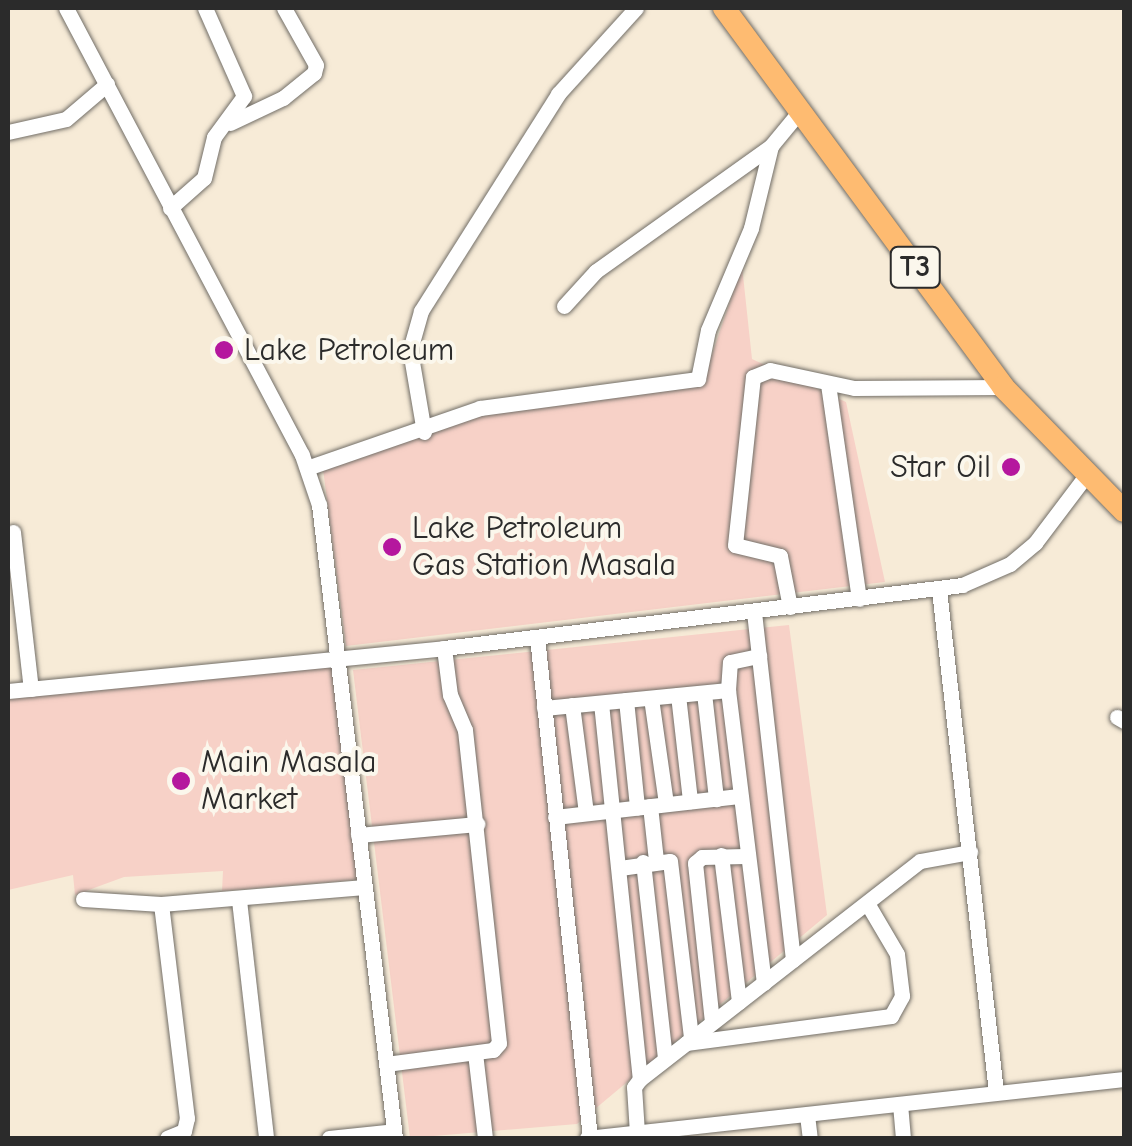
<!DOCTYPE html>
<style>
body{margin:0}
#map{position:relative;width:1132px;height:1146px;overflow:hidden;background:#f7ebd7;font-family:"Comic Neue",sans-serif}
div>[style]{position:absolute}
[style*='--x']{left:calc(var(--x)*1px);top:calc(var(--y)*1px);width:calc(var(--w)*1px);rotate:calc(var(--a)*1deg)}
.built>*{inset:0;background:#f7d1c7}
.roads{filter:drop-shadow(0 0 2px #726e67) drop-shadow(0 0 2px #726e67)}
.minor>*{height:15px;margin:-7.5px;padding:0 7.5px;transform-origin:7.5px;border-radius:7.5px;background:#fff}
.highway>*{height:22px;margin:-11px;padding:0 11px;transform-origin:11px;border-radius:11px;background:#febb71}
.dots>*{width:28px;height:28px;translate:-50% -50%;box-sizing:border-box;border:5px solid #fbf7ec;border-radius:50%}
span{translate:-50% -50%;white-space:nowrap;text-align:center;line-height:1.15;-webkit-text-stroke:8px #fbf7ec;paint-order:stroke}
.shield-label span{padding:2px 8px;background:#fbf7ec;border:2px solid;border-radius:8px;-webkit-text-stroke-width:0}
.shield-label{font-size:30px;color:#2b2b2b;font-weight:700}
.poi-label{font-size:32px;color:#2b2b2b}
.left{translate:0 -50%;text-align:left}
.right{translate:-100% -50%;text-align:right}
.frame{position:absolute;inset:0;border:10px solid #2b2b2b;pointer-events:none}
</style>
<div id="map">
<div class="built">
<div style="clip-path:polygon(742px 266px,752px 359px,846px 402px,885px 582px,346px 646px,323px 469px,466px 417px,702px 384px)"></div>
<div style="clip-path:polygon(789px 625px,827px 915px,577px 1124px,410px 1138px,353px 670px)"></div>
<div style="clip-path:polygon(338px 660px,366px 879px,222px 891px,223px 871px,124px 877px,75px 895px,73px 875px,8px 890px,8px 692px)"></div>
</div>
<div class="roads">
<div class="minor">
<div style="--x:66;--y:8;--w:505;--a:62.17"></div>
<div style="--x:302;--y:455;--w:53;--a:71.2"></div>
<div style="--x:319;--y:505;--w:638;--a:83.15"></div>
<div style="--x:230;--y:123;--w:59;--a:-25.3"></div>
<div style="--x:283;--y:98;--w:40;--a:-39"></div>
<div style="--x:314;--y:73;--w:8;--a:-76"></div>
<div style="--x:316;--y:65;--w:65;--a:-119.3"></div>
<div style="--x:8;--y:132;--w:59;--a:-12.6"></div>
<div style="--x:66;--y:119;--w:54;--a:-40.5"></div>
<div style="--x:170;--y:208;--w:45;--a:-41.4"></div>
<div style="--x:204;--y:178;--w:42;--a:-76.3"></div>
<div style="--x:214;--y:137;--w:51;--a:-53.8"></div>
<div style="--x:244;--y:96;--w:96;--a:-113.9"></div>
<div style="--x:564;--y:306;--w:47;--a:-47.6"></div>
<div style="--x:596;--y:271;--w:215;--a:-35.5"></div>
<div style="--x:771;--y:146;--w:45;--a:-50.4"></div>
<div style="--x:828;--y:384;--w:217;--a:81.8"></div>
<div style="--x:424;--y:432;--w:83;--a:-99.7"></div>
<div style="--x:410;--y:350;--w:41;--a:-74.2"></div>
<div style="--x:421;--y:311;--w:257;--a:-57.7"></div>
<div style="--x:558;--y:94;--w:116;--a:-47.8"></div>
<div style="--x:307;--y:468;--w:183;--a:-19.1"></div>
<div style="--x:480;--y:408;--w:220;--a:-7.6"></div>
<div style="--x:698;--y:379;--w:50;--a:-78.5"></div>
<div style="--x:708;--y:330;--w:111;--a:-67.1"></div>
<div style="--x:751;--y:228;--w:84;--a:-76.3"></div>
<div style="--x:13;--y:532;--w:158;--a:83.5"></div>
<div style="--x:939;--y:590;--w:505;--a:83.52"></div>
<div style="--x:790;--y:607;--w:52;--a:-101.1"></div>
<div style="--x:780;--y:556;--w:46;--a:-166.3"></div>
<div style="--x:735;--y:545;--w:169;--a:-83.9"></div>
<div style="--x:753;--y:377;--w:18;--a:-22"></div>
<div style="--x:770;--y:370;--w:86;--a:12.1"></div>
<div style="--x:854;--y:388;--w:149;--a:-0.4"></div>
<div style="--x:754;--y:612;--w:350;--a:83.6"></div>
<div style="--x:537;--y:637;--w:504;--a:83.96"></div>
<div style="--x:728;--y:690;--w:28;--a:-86"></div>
<div style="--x:730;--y:662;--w:30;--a:-12"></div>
<div style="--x:8;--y:691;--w:438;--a:-5.6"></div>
<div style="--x:444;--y:648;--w:522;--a:-6.93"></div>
<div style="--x:962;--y:585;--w:52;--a:-23.6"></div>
<div style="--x:1010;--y:564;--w:33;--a:-40"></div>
<div style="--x:1035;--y:543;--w:83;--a:-52.9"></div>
<div style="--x:704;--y:693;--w:107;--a:83.5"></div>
<div style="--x:678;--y:695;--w:107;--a:83.5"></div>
<div style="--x:651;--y:698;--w:107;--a:81.9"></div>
<div style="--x:626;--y:700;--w:108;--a:84.1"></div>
<div style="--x:601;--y:703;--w:378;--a:84.1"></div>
<div style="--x:572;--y:705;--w:109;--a:82.6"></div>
<div style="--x:544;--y:708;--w:185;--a:-5.6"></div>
<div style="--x:728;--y:690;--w:295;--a:83"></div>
<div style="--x:1117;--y:717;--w:8;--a:30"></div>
<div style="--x:650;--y:806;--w:54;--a:83.7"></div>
<div style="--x:555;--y:817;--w:185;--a:-6.5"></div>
<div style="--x:358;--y:835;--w:120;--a:-5.3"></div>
<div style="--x:721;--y:855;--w:148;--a:83"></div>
<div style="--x:643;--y:862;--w:198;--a:83.6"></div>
<div style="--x:620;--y:868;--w:50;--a:-8"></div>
<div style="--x:670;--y:861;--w:178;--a:83.2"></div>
<div style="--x:83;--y:899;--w:78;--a:3.7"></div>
<div style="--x:161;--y:904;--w:204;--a:-4.8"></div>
<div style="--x:239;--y:900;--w:240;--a:83.5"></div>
<div style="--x:161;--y:904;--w:216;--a:83.1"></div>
<div style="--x:187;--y:1118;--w:13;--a:103"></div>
<div style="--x:184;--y:1131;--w:18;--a:158"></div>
<div style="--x:712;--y:1022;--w:160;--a:-96.1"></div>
<div style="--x:695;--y:863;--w:9;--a:-41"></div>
<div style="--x:702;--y:857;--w:43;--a:-1.3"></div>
<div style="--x:686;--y:1043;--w:207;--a:-7.5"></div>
<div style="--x:891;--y:1016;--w:23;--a:-61"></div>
<div style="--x:902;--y:996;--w:42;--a:-96.8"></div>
<div style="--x:897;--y:954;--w:59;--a:-120.5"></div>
<div style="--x:475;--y:1053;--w:86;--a:83.3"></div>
<div style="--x:386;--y:1064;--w:108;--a:-7.5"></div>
<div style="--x:493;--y:1050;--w:9;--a:-49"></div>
<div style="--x:499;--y:1043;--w:315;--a:-96.2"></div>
<div style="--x:465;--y:730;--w:38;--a:-113"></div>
<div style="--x:450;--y:695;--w:47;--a:-97.3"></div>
<div style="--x:900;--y:1104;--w:34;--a:85"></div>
<div style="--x:807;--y:1115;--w:23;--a:83"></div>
<div style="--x:637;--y:1133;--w:46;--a:-93.7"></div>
<div style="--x:634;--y:1087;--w:10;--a:-53"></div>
<div style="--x:640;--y:1079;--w:355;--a:-37.9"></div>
<div style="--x:920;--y:861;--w:51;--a:-10.2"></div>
<div style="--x:329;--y:1138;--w:65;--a:-6.1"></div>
<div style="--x:587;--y:1138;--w:540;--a:-6.27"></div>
</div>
<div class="highway">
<div style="--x:724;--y:8;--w:471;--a:53.6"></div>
<div style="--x:1003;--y:387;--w:173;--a:45.7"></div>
</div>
</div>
<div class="dots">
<div style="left:224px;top:350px;background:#b5179e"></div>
<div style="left:1011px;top:467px;background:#b5179e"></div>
<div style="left:392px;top:547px;background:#b5179e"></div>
<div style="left:181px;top:781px;background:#b5179e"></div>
</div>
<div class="shield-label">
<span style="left:915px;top:267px">T3</span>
</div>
<div class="poi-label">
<span class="left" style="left:244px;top:350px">Lake Petroleum</span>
<span class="right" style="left:991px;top:467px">Star Oil</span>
<span class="left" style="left:412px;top:547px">Lake Petroleum<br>Gas Station Masala</span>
<span class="left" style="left:201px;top:781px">Main Masala<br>Market</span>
</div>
<div class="frame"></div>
</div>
